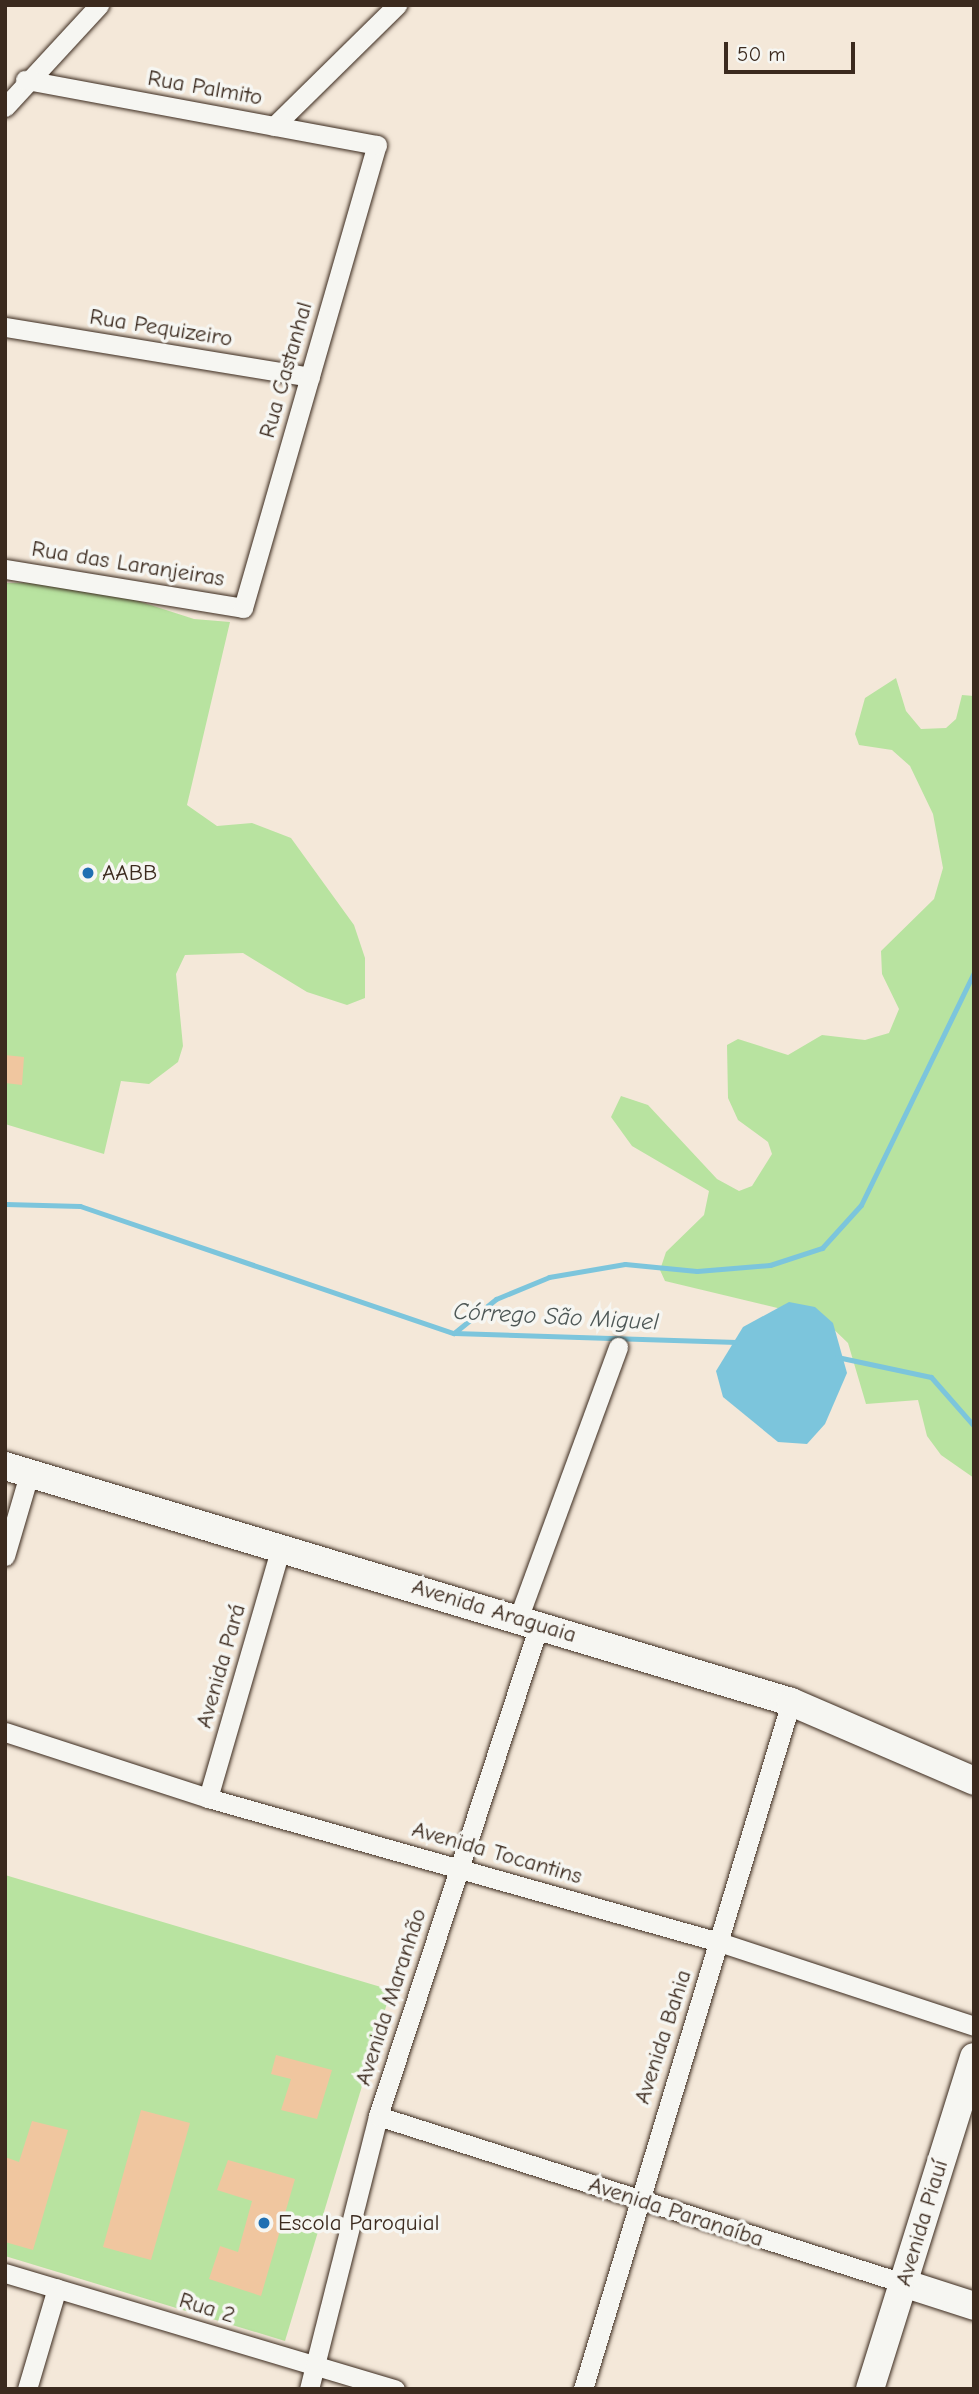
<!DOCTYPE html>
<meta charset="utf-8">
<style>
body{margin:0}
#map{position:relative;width:979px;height:2394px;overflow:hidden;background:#f4e8d9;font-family:"Comic Neue",sans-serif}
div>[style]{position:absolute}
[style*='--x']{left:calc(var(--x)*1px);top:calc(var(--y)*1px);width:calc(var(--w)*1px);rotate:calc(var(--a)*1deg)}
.green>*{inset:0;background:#b8e3a0}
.water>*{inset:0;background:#7cc5dc}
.stream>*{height:5px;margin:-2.5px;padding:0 2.5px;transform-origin:2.5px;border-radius:2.5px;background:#7cc5dc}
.building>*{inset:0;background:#f0c69f}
.roads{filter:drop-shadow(0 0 2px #3b2a1e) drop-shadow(0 0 2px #3b2a1e)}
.street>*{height:19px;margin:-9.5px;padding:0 9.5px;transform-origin:9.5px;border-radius:9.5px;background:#f6f6f2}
.secondary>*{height:28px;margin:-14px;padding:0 14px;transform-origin:14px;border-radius:14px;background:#f6f6f2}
.dots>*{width:19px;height:19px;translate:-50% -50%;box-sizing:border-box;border:4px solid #f6f6f2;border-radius:50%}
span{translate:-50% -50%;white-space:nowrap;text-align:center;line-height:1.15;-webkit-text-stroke:7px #f6f6f2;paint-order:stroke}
.street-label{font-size:23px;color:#3b2a1e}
.poi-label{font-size:23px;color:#3b2a1e}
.left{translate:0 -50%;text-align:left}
.water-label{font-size:24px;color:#4e5857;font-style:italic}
.frame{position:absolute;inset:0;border:7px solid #3b2a1e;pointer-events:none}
.scale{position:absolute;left:724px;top:42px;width:131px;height:32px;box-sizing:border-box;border:4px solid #3b2a1e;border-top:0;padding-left:9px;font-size:21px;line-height:24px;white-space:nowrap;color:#3b2a1e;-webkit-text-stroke:5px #f6f6f2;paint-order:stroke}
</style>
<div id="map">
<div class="green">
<div style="clip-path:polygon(79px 582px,194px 619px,230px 622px,187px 805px,217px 826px,252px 823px,291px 838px,354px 925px,365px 958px,365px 998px,347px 1005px,307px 992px,243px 953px,185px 955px,176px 974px,183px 1046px,178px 1062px,149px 1084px,121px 1081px,104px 1154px,5px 1124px,5px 583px)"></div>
<div style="clip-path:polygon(896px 678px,906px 711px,921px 729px,946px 728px,956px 719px,962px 695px,974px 696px,974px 1478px,941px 1455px,927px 1436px,918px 1400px,866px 1404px,848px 1343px,823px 1319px,665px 1281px,660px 1270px,666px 1252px,704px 1215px,709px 1191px,632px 1146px,611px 1117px,621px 1096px,648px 1105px,717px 1179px,739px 1191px,752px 1186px,772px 1154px,768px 1142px,738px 1120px,728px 1098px,727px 1045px,738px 1039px,788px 1055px,822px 1035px,865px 1040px,889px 1033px,899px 1009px,882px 974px,881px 951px,934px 899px,943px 868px,933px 814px,910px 766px,892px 750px,859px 745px,855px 734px,865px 698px)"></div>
<div style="clip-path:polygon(5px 1875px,391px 1990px,285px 2341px,5px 2256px)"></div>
</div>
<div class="water">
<div style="clip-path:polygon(789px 1302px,815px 1307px,833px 1323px,847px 1373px,825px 1424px,807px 1444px,778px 1442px,723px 1397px,716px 1371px,743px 1327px)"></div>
</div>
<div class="stream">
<div style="--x:5;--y:1204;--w:75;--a:1.5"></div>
<div style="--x:80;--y:1206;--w:395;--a:18.8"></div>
<div style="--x:454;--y:1333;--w:283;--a:1.8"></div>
<div style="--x:454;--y:1333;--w:54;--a:-39"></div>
<div style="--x:496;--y:1299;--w:57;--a:-22.5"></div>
<div style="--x:549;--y:1277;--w:77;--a:-9.7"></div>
<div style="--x:625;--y:1264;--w:72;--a:5.6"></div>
<div style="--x:697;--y:1271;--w:73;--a:-4.7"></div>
<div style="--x:770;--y:1265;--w:55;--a:-18.1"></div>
<div style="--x:822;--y:1248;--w:58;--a:-47.8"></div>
<div style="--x:861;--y:1205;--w:259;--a:-64.1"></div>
<div style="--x:837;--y:1357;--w:96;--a:12"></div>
<div style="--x:931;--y:1377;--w:65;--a:48.7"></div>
</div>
<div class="building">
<div style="clip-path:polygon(5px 1055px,24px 1057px,22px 1085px,5px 1083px)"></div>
<div style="clip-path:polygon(276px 2055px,332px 2070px,317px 2119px,281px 2110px,291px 2079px,271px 2074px)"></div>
<div style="clip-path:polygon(141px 2110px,190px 2123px,151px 2260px,103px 2247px)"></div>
<div style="clip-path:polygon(32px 2121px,68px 2130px,33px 2250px,5px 2242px,5px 2157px,19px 2162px)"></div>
<div style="clip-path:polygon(228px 2160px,295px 2179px,261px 2296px,209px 2279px,220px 2246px,238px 2252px,252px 2201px,217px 2190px)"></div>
</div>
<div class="roads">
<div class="street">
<div style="--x:5;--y:107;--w:139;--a:-47.3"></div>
<div style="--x:274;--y:126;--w:173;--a:-44.5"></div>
<div style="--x:5;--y:327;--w:309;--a:9.3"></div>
<div style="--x:5;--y:569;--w:241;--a:9.3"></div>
<div style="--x:243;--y:608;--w:482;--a:-73.9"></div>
<div style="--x:377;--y:145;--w:358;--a:-169.5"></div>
<div style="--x:5;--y:1556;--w:89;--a:-73.6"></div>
<div style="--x:518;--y:1619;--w:290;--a:-69.8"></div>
<div style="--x:5;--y:1732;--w:213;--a:18"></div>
<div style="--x:208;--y:1798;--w:531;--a:15.74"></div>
<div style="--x:719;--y:1942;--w:268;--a:18.2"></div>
<div style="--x:208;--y:1798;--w:261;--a:-73.8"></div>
<div style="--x:378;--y:2116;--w:551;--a:17.65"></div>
<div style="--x:5;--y:2273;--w:407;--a:16.6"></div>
<div style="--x:27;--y:2389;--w:105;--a:-73.5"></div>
<div style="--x:309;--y:2389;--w:282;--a:-75.8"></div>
<div style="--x:378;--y:2116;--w:517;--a:-71.85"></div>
<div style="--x:583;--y:2389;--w:718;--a:-73.16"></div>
</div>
<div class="secondary">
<div style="--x:5;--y:1466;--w:821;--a:16.71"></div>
<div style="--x:791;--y:1702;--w:199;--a:23.3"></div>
<div style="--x:903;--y:2283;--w:75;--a:17.9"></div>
<div style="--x:870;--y:2389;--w:348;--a:-72.6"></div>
</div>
</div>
<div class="dots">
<div style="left:88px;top:873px;background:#1f6fb2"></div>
<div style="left:264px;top:2223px;background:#1f6fb2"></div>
</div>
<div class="street-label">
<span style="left:205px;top:88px;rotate:10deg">Rua Palmito</span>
<span style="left:161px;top:328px;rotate:9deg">Rua Pequizeiro</span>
<span style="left:286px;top:370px;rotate:-74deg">Rua Castanhal</span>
<span style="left:128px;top:564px;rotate:9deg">Rua das Laranjeiras</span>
<span style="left:494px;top:1611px;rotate:17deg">Avenida Araguaia</span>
<span style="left:221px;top:1666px;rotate:-74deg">Avenida Pará</span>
<span style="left:497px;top:1853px;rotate:16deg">Avenida Tocantins</span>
<span style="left:391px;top:1997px;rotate:-72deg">Avenida Maranhão</span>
<span style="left:663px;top:2037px;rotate:-72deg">Avenida Bahia</span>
<span style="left:676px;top:2212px;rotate:18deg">Avenida Paranaíba</span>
<span style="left:922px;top:2223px;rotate:-73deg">Avenida Piauí</span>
<span style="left:207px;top:2308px;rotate:17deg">Rua 2</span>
</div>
<div class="poi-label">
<span class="left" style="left:102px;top:873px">AABB</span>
<span class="left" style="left:278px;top:2223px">Escola Paroquial</span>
</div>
<div class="water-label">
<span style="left:556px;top:1317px;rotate:3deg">Córrego São Miguel</span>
</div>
<div class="frame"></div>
<div class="scale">50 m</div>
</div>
